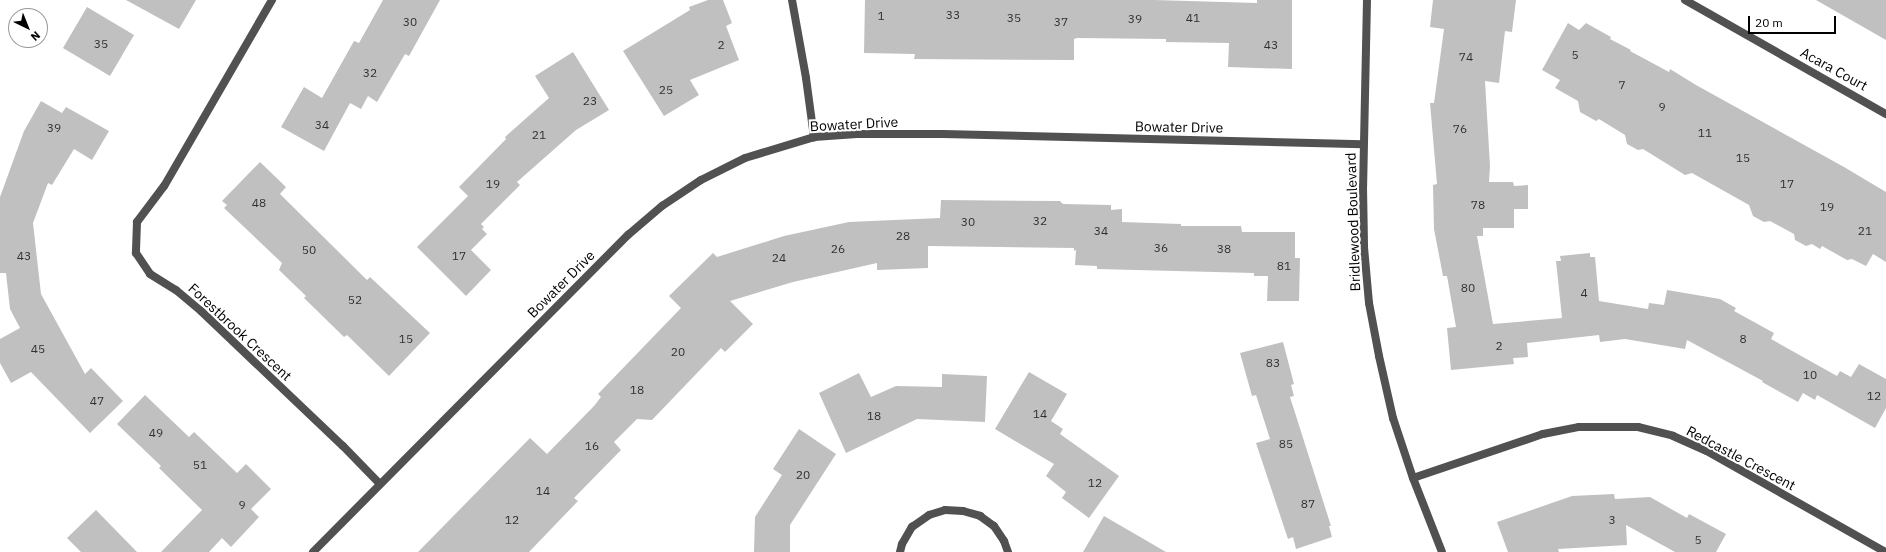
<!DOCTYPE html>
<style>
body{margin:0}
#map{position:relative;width:1886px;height:552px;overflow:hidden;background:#fff;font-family:"IBM Plex Sans",sans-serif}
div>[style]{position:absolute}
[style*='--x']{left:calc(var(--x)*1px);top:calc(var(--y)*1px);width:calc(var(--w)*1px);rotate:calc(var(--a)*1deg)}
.building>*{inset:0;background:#c0c0c0}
.street>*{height:8px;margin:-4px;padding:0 4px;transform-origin:4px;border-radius:4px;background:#515151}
span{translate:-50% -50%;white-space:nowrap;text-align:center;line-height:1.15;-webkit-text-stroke:4px #fff;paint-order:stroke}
.number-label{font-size:12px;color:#303030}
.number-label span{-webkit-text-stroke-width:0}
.street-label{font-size:14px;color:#000}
.north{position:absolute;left:8px;top:8px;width:40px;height:40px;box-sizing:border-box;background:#fff;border:1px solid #999;border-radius:50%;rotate:137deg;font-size:11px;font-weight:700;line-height:16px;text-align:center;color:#000}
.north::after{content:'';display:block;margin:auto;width:14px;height:18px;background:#000;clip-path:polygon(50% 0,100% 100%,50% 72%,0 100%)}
.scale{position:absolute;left:1748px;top:16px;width:88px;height:18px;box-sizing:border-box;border:2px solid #000;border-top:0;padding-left:5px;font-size:12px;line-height:14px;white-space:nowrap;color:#000;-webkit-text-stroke:3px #fff;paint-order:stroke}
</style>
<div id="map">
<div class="building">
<div style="clip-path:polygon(126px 0,196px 0,179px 29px)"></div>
<div style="clip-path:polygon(383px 0,440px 0,409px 56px,405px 54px,377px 102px,368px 96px,361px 109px,350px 103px,324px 151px,281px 127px,304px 87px,322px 98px,354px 41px,359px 43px)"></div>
<div style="clip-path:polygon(708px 0,723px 0,732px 23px,726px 26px,739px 60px,690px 80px,699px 95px,664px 116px,623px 51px,690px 10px,689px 7px)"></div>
<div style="clip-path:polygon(865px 0,1154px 0,1257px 3px,1257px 0,1292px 0,1292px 69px,1228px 67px,1229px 43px,1166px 42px,1166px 39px,1077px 38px,1074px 39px,1074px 60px,1071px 60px,914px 59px,915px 54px,864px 53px)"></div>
<div style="clip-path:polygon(1433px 0,1516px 0,1512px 32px,1505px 31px,1499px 83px,1485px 81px,1490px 166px,1489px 182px,1513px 182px,1514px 186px,1528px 185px,1528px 209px,1514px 209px,1514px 228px,1483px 228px,1483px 236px,1477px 236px,1493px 324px,1562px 318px,1556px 261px,1561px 261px,1560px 256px,1590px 253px,1590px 257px,1595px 257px,1599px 301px,1648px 309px,1649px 303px,1664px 305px,1667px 290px,1720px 299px,1736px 308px,1734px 311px,1774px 333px,1771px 339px,1837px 376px,1840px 371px,1851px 377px,1859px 364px,1886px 379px,1886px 408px,1875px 428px,1817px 395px,1815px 400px,1803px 393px,1798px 402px,1762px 382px,1763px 381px,1687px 340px,1685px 349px,1625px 339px,1600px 342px,1599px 335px,1527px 343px,1528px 357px,1513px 358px,1514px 364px,1451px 370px,1447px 328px,1456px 327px,1447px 276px,1443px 276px,1434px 229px,1433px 185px,1437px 184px,1430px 103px,1434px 103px,1444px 29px,1430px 27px)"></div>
<div style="clip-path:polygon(1816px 0,1886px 0,1886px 40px)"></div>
<div style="clip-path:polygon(87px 7px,134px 35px,110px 76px,63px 48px)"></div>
<div style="clip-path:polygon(1568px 23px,1579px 30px,1586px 23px,1611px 37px,1610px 39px,1631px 50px,1630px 51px,1669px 72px,1670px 69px,1696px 85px,1844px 167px,1886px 192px,1886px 262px,1873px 254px,1866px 266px,1852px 259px,1847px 260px,1822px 246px,1820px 249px,1812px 244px,1806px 246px,1795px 240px,1794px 234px,1770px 221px,1764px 222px,1753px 216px,1749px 205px,1692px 173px,1685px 175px,1643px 149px,1638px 150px,1627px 144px,1625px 135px,1599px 119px,1596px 121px,1580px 112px,1578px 101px,1555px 88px,1560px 80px,1542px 70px)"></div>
<div style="clip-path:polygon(573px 52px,609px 110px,576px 130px,517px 182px,520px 185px,481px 224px,484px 227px,482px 229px,487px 234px,471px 250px,491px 270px,466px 296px,417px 247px,468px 196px,459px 187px,506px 139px,505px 137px,549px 98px,535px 76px)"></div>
<div style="clip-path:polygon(41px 101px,62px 113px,66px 107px,109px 131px,92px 160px,74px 149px,52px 185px,48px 183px,33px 223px,41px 294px,85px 374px,91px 368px,123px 401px,90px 433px,31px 372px,11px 383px,0 363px,0 339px,20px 328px,10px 309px,6px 273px,0 273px,0 197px,24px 131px)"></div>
<div style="clip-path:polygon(260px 162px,286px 187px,280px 194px,367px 280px,370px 277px,430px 333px,389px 376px,347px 335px,344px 337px,304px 298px,306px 296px,279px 270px,282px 263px,224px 208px,227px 205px,222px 201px)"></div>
<div style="clip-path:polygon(941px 200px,1060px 201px,1063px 204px,1111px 205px,1111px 210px,1122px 209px,1122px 222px,1181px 224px,1181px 226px,1241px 226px,1242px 232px,1295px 232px,1295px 258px,1300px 258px,1299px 301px,1267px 301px,1268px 276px,1254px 276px,1254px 273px,1097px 269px,1097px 266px,1075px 265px,1076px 250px,1074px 251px,1074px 248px,928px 246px,928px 268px,877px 270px,877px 263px,793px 282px,730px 301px,753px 324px,725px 352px,721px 348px,652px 420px,637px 419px,614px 442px,621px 450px,574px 498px,578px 501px,529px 552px,418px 552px,530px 438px,547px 454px,594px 406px,601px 397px,598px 394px,681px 308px,669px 296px,713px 253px,717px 257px,784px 236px,849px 222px,940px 218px)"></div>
<div style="clip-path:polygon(1283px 342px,1294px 384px,1291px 385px,1294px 396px,1290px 397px,1331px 526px,1329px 526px,1332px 537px,1296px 549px,1293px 537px,1288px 539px,1256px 443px,1270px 439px,1256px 395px,1252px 396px,1240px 353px)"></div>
<div style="clip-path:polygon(1029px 372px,1067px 394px,1051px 421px,1063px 429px,1060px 434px,1119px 476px,1089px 518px,1062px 498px,1066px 492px,1046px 476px,1054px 464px,995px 429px)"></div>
<div style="clip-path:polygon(859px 373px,871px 397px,896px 386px,942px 387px,942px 374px,987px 376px,985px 422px,917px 419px,846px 453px,819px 393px)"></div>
<div style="clip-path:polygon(145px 395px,189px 437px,194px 432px,237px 473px,246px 464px,271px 489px,251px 509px,259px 517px,231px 547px,222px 538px,209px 552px,161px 552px,202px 510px,159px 468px,161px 466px,117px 424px)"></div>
<div style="clip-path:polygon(799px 429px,836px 454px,790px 525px,790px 552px,754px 552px,755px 517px,782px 475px,773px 469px)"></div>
<div style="clip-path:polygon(1614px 494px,1615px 499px,1650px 497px,1687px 518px,1689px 514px,1726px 534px,1716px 552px,1675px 552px,1626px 525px,1627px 545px,1558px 549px,1559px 552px,1508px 552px,1497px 522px,1572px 496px)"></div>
<div style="clip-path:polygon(96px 510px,137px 552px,81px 552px,67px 538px)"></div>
<div style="clip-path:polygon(1104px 516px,1166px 552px,1083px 552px)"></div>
</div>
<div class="street">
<div style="--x:272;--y:0;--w:215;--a:120.1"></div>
<div style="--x:164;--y:186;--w:45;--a:126.9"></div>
<div style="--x:137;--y:222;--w:31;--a:92"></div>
<div style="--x:136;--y:253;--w:25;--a:56"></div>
<div style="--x:150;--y:274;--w:31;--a:32"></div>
<div style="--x:176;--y:290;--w:33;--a:40"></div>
<div style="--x:201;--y:311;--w:196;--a:43.6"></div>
<div style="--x:343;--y:446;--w:53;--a:45.8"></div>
<div style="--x:792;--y:0;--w:79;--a:79.8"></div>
<div style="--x:806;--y:78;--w:60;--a:82.3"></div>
<div style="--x:1367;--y:0;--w:187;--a:91.2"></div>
<div style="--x:1363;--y:187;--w:60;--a:89"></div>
<div style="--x:1364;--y:247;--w:56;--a:84.9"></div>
<div style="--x:1369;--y:303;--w:54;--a:79.3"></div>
<div style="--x:1379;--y:356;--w:64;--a:77.3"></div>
<div style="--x:1393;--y:418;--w:63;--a:71.6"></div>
<div style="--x:1413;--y:478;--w:79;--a:68.6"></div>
<div style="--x:1685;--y:0;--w:231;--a:29.6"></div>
<div style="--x:1413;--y:478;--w:137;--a:-18.7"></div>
<div style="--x:1543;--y:434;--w:37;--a:-11"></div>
<div style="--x:1579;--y:427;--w:59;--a:0"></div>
<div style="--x:1638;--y:427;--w:36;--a:14"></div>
<div style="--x:1673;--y:436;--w:35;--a:24"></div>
<div style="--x:1705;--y:450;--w:207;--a:29.5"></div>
<div style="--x:313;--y:552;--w:447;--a:-45.2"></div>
<div style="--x:628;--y:235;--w:45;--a:-40.5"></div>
<div style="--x:662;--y:206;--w:47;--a:-33.7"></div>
<div style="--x:701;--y:180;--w:49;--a:-26.6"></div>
<div style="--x:745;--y:158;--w:72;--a:-16.9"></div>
<div style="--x:814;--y:137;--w:43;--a:-4"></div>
<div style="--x:857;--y:134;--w:86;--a:0"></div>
<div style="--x:943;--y:134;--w:420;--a:1.4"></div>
<div style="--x:900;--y:552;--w:8;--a:-76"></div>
<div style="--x:902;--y:544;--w:20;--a:-60"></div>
<div style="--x:912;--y:527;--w:21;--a:-35"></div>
<div style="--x:929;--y:515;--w:17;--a:-17"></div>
<div style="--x:945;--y:510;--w:18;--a:3"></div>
<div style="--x:963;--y:511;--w:18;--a:16"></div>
<div style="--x:980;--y:516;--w:17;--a:36"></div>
<div style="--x:994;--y:526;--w:18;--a:56"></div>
<div style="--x:1004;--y:541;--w:12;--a:70"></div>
</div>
<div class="number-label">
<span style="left:953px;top:15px">33</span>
<span style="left:881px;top:16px">1</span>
<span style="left:1014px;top:18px">35</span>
<span style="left:1193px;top:18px">41</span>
<span style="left:1135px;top:19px">39</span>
<span style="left:410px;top:22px">30</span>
<span style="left:1061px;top:22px">37</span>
<span style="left:101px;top:44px">35</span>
<span style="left:721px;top:45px">2</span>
<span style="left:1271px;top:45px">43</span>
<span style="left:1575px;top:55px">5</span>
<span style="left:1466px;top:57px">74</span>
<span style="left:370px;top:73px">32</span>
<span style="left:1622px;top:85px">7</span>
<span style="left:666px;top:90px">25</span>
<span style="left:590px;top:101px">23</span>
<span style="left:1662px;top:107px">9</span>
<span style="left:322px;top:125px">34</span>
<span style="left:54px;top:128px">39</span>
<span style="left:1460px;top:129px">76</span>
<span style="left:1705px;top:133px">11</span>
<span style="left:539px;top:135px">21</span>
<span style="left:1743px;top:158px">15</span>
<span style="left:493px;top:184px">19</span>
<span style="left:1787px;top:184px">17</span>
<span style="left:259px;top:203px">48</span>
<span style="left:1478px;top:205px">78</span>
<span style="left:1827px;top:207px">19</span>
<span style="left:1040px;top:221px">32</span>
<span style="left:968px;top:222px">30</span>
<span style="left:1101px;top:231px">34</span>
<span style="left:1865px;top:231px">21</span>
<span style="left:903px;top:236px">28</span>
<span style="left:1161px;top:248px">36</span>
<span style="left:838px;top:249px">26</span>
<span style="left:1224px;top:249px">38</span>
<span style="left:309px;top:250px">50</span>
<span style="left:24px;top:256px">43</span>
<span style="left:459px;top:256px">17</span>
<span style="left:779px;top:258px">24</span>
<span style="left:1284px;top:266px">81</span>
<span style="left:1468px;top:288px">80</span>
<span style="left:1584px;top:293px">4</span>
<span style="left:355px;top:300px">52</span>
<span style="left:406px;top:339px">15</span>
<span style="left:1743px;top:339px">8</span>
<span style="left:1499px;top:346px">2</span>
<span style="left:38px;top:349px">45</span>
<span style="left:678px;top:352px">20</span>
<span style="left:1273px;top:363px">83</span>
<span style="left:1810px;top:375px">10</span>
<span style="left:637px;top:390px">18</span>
<span style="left:1874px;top:396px">12</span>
<span style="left:97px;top:401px">47</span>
<span style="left:1040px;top:414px">14</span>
<span style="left:874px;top:416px">18</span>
<span style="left:156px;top:433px">49</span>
<span style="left:1286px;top:444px">85</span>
<span style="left:592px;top:446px">16</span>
<span style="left:200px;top:465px">51</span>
<span style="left:803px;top:475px">20</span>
<span style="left:1095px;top:483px">12</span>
<span style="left:543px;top:491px">14</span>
<span style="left:1308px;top:504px">87</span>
<span style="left:242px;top:505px">9</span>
<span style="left:512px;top:520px">12</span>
<span style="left:1612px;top:520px">3</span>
<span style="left:1698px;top:540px">5</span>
</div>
<div class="street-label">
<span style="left:1834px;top:69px;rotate:29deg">Acara Court</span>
<span style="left:854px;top:124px;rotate:-3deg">Bowater Drive</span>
<span style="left:1179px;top:127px;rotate:1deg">Bowater Drive</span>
<span style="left:1353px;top:222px;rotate:-92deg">Bridlewood Boulevard</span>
<span style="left:561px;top:284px;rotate:-45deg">Bowater Drive</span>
<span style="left:240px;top:332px;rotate:43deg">Forestbrook Crescent</span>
<span style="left:1741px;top:458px;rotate:28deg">Redcastle Crescent</span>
</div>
<div class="north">N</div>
<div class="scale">20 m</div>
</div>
